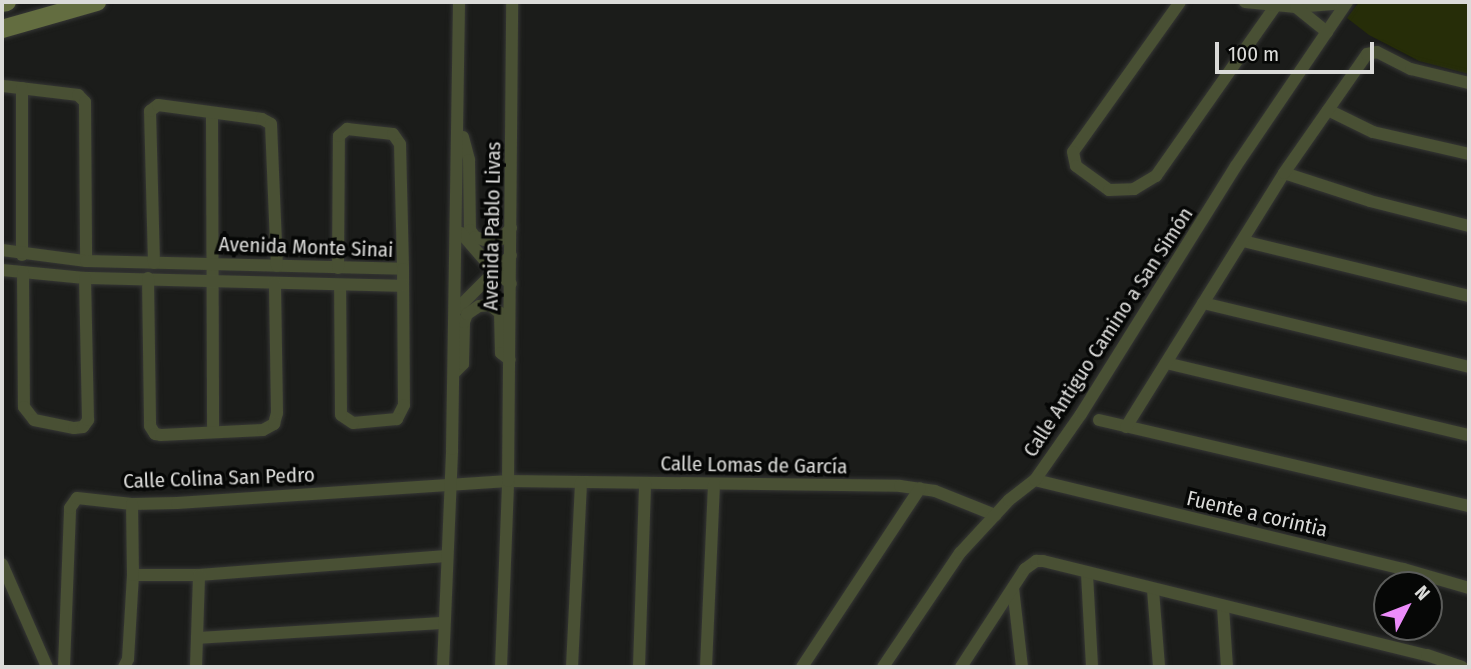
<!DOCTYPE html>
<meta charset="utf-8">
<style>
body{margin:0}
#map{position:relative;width:1471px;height:669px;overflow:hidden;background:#1b1c1a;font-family:"Fira Sans Condensed",sans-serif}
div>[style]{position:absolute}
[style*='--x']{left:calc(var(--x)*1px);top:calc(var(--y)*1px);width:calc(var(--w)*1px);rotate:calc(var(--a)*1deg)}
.green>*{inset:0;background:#262d08}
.roads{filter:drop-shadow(0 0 2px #363735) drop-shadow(0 0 2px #363735)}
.street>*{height:12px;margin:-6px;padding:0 6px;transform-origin:6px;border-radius:6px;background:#495034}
.secondary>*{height:18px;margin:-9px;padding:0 9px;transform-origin:9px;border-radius:9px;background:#636d40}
span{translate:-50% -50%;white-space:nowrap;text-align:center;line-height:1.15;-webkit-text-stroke:7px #060706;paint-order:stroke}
.street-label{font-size:21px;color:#dbdbd9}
.frame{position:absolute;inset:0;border:4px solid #dbdbd9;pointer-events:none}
.north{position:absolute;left:1373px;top:571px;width:70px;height:70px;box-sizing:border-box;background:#060706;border:2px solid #5b5c5a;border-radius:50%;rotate:48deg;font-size:19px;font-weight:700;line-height:28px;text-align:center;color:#dbdbd9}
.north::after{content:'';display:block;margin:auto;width:24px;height:32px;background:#ec8cfa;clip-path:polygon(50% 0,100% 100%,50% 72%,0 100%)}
.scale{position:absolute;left:1215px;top:42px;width:159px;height:32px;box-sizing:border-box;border:4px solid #dbdbd9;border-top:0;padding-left:9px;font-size:21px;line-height:24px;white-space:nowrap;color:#dbdbd9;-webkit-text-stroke:5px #060706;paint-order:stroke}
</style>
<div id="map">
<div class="green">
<div style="clip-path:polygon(1359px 2px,1469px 2px,1469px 74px,1419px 61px,1369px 35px,1347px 18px)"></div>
</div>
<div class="roads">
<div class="street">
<div style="--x:1180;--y:2;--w:184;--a:125.5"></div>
<div style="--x:1073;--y:152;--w:14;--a:78"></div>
<div style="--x:1076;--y:166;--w:41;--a:36"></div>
<div style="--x:1109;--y:190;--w:25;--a:-2"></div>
<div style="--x:1134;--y:189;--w:26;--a:-31"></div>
<div style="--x:1156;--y:176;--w:209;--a:-54.9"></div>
<div style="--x:1245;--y:2;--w:51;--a:5.6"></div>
<div style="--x:1296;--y:7;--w:50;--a:-4.6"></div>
<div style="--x:1296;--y:7;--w:40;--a:39"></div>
<div style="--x:3;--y:86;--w:76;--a:6.8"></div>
<div style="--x:78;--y:95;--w:10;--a:45"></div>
<div style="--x:85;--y:102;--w:159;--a:89.6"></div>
<div style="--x:22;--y:88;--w:167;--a:90"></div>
<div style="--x:1328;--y:110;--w:50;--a:26.1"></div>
<div style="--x:1373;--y:132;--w:98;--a:12.9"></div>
<div style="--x:212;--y:115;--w:317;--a:89.8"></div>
<div style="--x:463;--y:137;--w:24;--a:75"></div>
<div style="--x:469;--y:160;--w:70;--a:89.2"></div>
<div style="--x:470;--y:230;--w:9;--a:54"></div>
<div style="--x:475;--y:237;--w:13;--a:18"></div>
<div style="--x:487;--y:241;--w:14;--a:-8"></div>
<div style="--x:501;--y:239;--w:15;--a:-48"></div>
<div style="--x:1284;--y:173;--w:90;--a:18"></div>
<div style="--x:1370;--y:201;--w:102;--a:14.2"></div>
<div style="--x:461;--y:233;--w:50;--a:49"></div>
<div style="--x:494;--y:271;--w:21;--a:37"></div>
<div style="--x:1243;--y:241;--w:233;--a:13.7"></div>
<div style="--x:2;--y:250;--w:85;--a:7.5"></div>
<div style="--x:86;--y:261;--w:317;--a:1.4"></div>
<div style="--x:154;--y:263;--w:152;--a:-91.5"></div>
<div style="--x:150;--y:111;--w:10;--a:-37"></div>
<div style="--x:158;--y:105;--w:105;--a:7.7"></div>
<div style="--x:262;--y:119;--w:10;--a:29"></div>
<div style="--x:271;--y:124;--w:142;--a:87.6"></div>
<div style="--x:338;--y:268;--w:132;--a:-89.6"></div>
<div style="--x:339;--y:136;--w:11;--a:-41"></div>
<div style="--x:347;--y:129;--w:46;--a:6.2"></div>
<div style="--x:393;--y:134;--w:12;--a:55"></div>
<div style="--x:400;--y:144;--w:125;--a:88.6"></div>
<div style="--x:403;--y:269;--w:136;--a:89.6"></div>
<div style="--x:404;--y:405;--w:16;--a:117"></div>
<div style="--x:397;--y:419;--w:44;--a:174.8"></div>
<div style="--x:353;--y:423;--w:14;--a:-146"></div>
<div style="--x:341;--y:415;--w:130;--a:-90.4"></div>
<div style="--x:2;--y:270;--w:83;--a:5.5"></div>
<div style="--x:85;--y:278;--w:318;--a:1.4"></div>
<div style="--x:23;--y:273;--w:134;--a:89.6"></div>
<div style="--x:24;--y:407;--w:16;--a:52"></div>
<div style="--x:34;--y:420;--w:41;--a:11.3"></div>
<div style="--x:74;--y:428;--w:9;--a:-6"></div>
<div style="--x:83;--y:427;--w:9;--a:-54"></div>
<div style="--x:88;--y:420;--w:142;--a:-91.2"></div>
<div style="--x:148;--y:278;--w:148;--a:89.2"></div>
<div style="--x:150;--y:426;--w:9;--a:58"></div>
<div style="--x:155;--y:434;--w:6;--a:9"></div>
<div style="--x:161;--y:435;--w:102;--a:-2.8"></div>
<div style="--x:263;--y:430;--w:13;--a:-29"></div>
<div style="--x:274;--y:424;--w:11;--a:-75"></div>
<div style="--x:277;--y:413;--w:130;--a:-90.9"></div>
<div style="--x:1203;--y:303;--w:274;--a:13.5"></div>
<div style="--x:455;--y:311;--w:79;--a:-45"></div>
<div style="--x:1166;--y:363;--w:311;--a:13.4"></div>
<div style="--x:454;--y:373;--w:13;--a:-45"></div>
<div style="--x:463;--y:364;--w:42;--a:-88.6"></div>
<div style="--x:464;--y:322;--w:9;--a:-69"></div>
<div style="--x:467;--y:314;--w:14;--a:-34"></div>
<div style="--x:479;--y:306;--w:11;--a:-5"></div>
<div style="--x:490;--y:305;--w:13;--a:39"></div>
<div style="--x:500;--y:313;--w:40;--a:88.6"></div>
<div style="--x:501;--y:353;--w:11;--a:38"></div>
<div style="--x:1099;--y:420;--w:380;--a:13.1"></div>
<div style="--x:1126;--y:427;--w:299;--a:-58.1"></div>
<div style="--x:1284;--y:173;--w:145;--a:-55.1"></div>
<div style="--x:1367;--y:54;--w:10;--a:-11"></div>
<div style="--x:1377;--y:52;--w:38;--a:27"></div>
<div style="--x:1411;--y:69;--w:60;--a:13.6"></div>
<div style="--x:1035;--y:480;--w:379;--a:13.6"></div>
<div style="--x:1403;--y:569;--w:69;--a:16.1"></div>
<div style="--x:2;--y:564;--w:112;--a:66.4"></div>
<div style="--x:1087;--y:574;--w:93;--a:86.9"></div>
<div style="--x:133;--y:575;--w:66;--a:0"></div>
<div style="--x:199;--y:575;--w:248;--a:-4.4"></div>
<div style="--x:1013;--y:588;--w:80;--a:83.5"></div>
<div style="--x:1153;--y:590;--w:77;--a:85.5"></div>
<div style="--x:1223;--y:607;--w:60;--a:86.2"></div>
<div style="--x:197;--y:638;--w:247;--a:-3.5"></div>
<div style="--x:64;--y:667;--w:159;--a:-87.8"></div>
<div style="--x:70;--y:508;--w:12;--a:-55"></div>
<div style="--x:77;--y:498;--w:55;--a:6.2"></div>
<div style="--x:132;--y:504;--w:45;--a:-1.3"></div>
<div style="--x:177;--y:503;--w:332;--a:-3.8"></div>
<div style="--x:508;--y:481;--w:392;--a:0.7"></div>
<div style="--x:900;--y:486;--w:35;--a:8"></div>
<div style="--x:935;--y:491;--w:65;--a:21.8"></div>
<div style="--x:124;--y:667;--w:9;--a:-63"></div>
<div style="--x:128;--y:659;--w:84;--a:-86.6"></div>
<div style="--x:133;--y:575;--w:71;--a:-90.8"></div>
<div style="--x:196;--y:667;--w:92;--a:-88.1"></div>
<div style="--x:443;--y:667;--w:218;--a:-87.6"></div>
<div style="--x:452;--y:449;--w:447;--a:-89.1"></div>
<div style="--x:501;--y:667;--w:186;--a:-87.8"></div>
<div style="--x:508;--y:481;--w:479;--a:-89.5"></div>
<div style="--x:572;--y:667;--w:185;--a:-87.2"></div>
<div style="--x:639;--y:667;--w:184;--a:-88.1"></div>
<div style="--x:706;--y:667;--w:183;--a:-87.5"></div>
<div style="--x:802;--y:667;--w:214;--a:-56.6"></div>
<div style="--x:883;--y:667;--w:138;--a:-56"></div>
<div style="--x:960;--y:553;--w:72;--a:-47.2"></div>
<div style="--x:1009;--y:500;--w:33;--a:-38"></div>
<div style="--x:1035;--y:480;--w:80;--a:-55.1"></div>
<div style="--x:1081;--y:414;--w:292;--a:-58"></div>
<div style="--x:1236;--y:166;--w:198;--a:-55.9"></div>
<div style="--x:961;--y:667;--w:117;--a:-56.9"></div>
<div style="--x:1025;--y:569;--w:14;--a:-36"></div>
<div style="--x:1036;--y:561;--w:7;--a:0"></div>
<div style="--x:1043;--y:561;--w:395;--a:13.8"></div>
<div style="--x:1427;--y:655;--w:37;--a:19"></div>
</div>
<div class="secondary">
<div style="--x:2;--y:3;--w:5;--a:-11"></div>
<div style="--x:2;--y:29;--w:99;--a:-15.9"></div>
</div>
</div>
<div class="street-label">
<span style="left:492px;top:226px;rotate:-89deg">Avenida Pablo Livas</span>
<span style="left:306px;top:247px;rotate:2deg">Avenida Monte Sinai</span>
<span style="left:1108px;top:332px;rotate:-57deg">Calle Antiguo Camino a San Simón</span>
<span style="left:754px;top:465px;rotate:1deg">Calle Lomas de García</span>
<span style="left:219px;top:478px;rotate:-2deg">Calle Colina San Pedro</span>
<span style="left:1257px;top:514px;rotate:13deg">Fuente a corintia</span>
</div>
<div class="frame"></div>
<div class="north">N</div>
<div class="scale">100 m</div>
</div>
